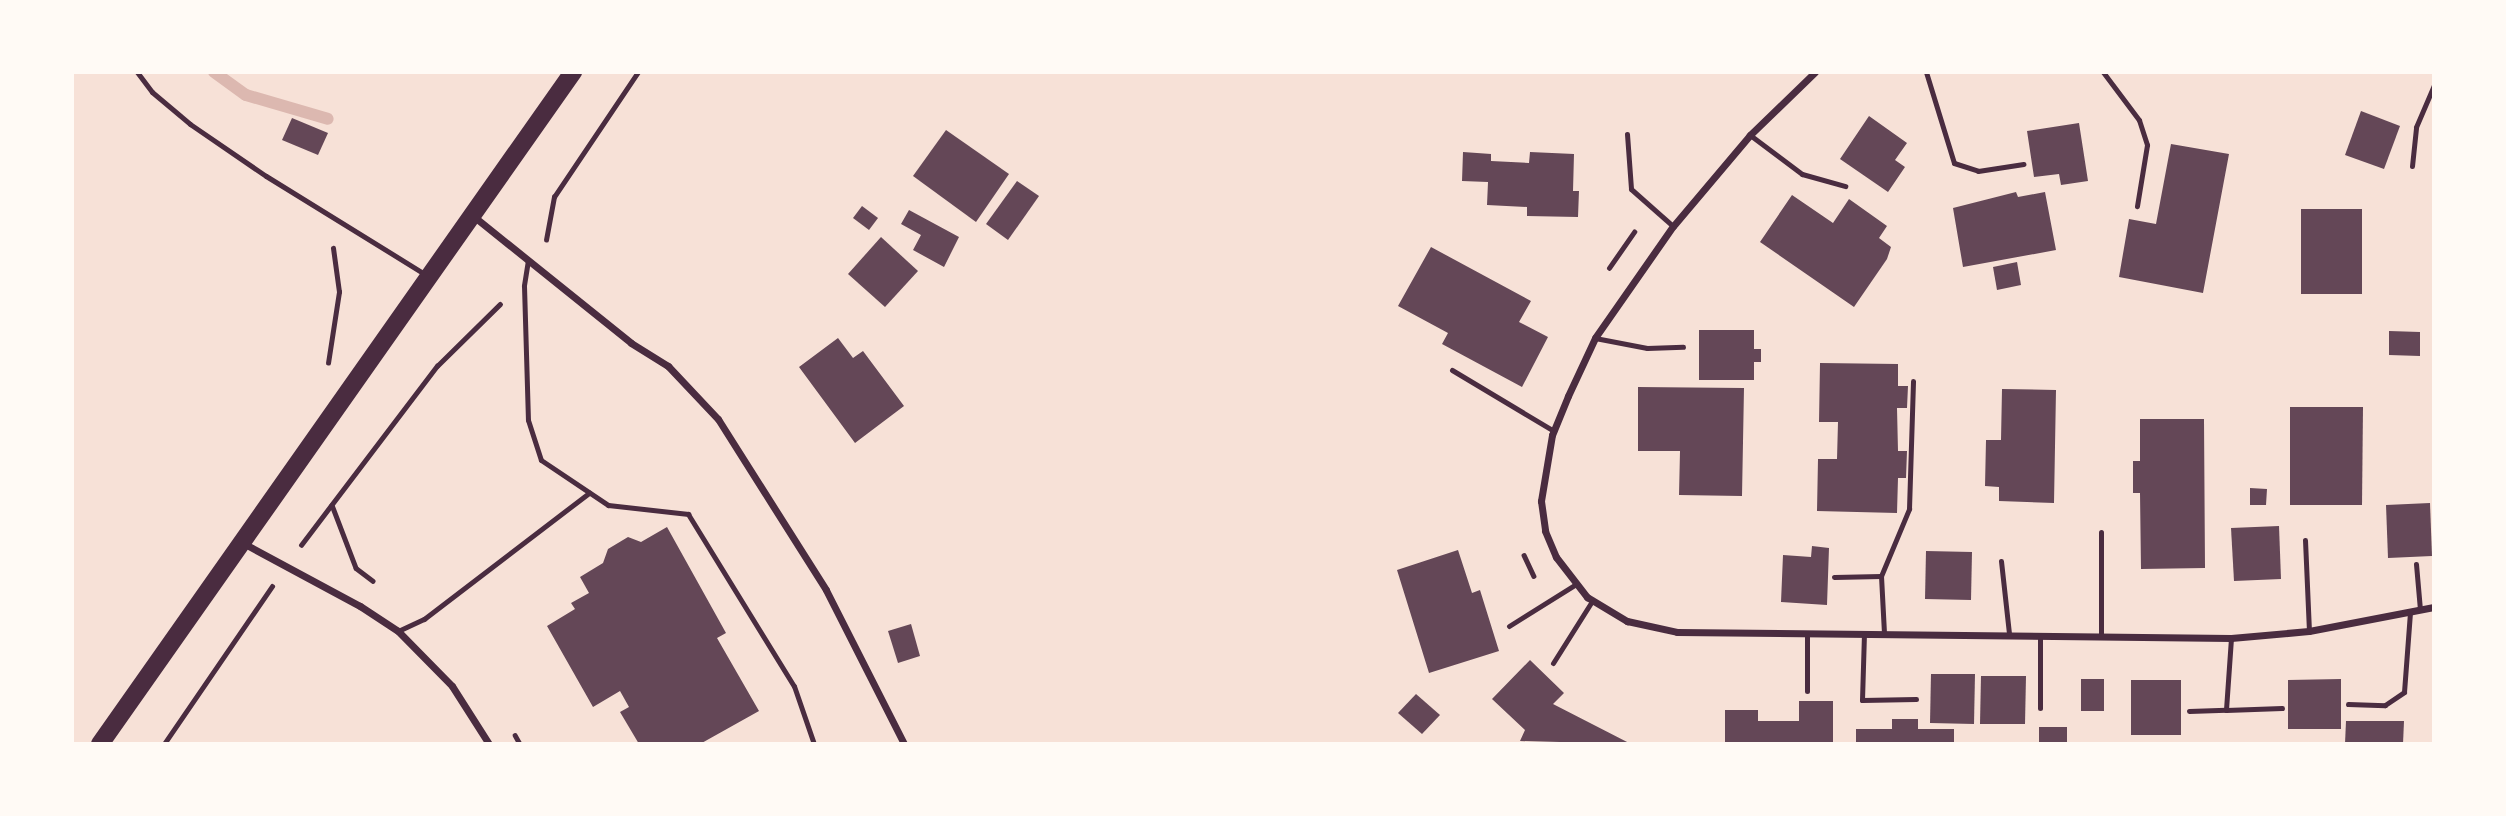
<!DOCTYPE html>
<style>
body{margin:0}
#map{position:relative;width:2506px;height:816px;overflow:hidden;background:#f7e1d7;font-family:Arial,sans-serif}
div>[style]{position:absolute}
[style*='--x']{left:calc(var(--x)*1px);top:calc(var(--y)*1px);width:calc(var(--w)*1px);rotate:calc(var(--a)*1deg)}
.stream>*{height:12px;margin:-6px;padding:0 6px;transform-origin:6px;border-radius:6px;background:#dcb8b0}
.building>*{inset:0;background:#644757}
.path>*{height:4.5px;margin:-2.25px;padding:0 2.25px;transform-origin:2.25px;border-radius:2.25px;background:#4a2c40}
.service>*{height:5px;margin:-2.5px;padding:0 2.5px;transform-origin:2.5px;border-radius:2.5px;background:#4a2c40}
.minor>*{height:7px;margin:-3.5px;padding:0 3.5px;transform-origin:3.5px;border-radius:3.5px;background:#4a2c40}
.primary>*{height:18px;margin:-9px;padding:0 9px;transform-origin:9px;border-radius:9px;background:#4a2c40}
span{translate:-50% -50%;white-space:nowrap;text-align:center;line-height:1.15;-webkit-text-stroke:7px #fffaf5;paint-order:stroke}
.frame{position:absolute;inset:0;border:74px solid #fffaf5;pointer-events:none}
</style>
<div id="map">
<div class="stream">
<div style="--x:214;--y:72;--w:39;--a:36"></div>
<div style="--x:246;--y:95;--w:85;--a:16.3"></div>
</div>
<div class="building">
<div style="clip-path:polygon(2361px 111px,2400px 126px,2384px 169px,2345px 155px)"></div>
<div style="clip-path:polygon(1869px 116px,1907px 143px,1895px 160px,1905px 167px,1888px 192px,1840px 159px)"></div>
<div style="clip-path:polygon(292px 118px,328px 133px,318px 155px,282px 140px)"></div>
<div style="clip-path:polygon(2079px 123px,2088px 181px,2061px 185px,2059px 174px,2034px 177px,2027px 131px)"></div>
<div style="clip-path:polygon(946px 130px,1009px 174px,976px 222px,913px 176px)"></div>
<div style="clip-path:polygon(2171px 144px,2229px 154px,2203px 293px,2119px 277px,2129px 219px,2156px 224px)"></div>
<div style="clip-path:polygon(1463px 152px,1491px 154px,1491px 161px,1529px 163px,1530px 152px,1574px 154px,1573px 191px,1579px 191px,1578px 217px,1527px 216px,1527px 207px,1487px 205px,1488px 182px,1462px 181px)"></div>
<div style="clip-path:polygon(1017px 181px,1039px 196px,1008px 240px,986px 224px)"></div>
<div style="clip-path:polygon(2016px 192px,2018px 197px,2045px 192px,2056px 250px,1963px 267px,1953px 208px)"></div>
<div style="clip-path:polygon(1792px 195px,1833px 223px,1849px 199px,1887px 226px,1879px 238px,1891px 247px,1887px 259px,1854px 307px,1760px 242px)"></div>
<div style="clip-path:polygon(862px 206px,878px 218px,869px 230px,853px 218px)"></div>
<div style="clip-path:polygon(2301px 209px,2362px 209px,2362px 294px,2301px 294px)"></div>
<div style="clip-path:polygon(909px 210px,959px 237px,944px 267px,913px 250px,921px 235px,901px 224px)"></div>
<div style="clip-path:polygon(881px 237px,918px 271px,885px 307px,848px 274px)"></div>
<div style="clip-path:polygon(1431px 247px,1531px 301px,1519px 322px,1548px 337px,1522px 387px,1442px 344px,1448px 333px,1398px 306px)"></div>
<div style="clip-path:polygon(2017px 262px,2021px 285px,1997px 290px,1993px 267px)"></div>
<div style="clip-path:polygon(1699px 330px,1754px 330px,1754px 349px,1761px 349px,1761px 362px,1754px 362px,1754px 380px,1699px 380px)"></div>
<div style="clip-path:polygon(2389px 331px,2420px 332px,2420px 356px,2389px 355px)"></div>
<div style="clip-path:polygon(838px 338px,853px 358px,863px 351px,904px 406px,855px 443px,799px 367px)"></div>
<div style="clip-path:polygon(1820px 363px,1898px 364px,1898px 386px,1908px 386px,1907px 408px,1897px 408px,1898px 451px,1907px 451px,1906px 478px,1898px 478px,1897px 513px,1817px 511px,1818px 459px,1837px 459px,1838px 422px,1819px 422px)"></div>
<div style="clip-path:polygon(1638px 387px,1744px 388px,1742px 496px,1679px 495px,1680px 451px,1638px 451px)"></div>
<div style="clip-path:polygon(2002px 389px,2056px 390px,2054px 503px,1999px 501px,1999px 487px,1985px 486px,1986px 440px,2001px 440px)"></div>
<div style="clip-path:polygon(2290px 407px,2363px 407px,2362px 505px,2290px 505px)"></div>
<div style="clip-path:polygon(2140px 419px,2204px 419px,2205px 568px,2141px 569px,2140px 493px,2133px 493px,2133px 461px,2140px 461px)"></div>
<div style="clip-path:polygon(2250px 488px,2267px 489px,2266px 505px,2250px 505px)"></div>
<div style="clip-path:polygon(2430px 503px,2432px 556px,2388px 558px,2386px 505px)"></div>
<div style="clip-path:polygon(2279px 526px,2281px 579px,2234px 581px,2231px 528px)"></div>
<div style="clip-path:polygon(667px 527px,726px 633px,717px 638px,759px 711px,700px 744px,639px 744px,620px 712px,629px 707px,620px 691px,593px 707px,547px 626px,575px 609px,571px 603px,589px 593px,580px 577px,603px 563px,608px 549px,628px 537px,641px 542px)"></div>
<div style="clip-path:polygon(1812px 546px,1829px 548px,1827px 605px,1781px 602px,1783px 555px,1811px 557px)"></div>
<div style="clip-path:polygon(1458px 550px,1472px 593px,1480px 590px,1499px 651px,1429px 673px,1397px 570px)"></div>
<div style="clip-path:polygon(1926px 551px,1972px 552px,1971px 600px,1925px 599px)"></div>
<div style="clip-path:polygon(911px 624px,920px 656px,898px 663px,888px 631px)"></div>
<div style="clip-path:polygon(1530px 660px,1564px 693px,1553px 704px,1631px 744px,1520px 741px,1525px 730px,1492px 699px)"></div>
<div style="clip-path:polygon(1931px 674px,1975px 674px,1974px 724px,1930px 723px)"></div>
<div style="clip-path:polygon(1981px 676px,2026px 676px,2025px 724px,1980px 724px)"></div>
<div style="clip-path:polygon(2081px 679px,2104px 679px,2104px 711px,2081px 711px)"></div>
<div style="clip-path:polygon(2341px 679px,2341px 729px,2288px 729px,2288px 680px)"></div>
<div style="clip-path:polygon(2131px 680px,2181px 680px,2181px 735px,2131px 735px)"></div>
<div style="clip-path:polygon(1416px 694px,1440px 715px,1422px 734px,1398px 713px)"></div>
<div style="clip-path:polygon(1799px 701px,1833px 701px,1833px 744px,1725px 744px,1725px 710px,1758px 710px,1758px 721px,1799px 721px)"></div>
<div style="clip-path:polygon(1892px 719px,1918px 719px,1918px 729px,1954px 729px,1954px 744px,1856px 744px,1856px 729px,1892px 729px)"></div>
<div style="clip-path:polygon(2346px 721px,2404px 721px,2403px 744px,2345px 744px)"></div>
<div style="clip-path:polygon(2039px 727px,2067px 727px,2067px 744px,2039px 744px)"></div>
</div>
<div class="path">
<div style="--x:546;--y:240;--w:44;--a:-79.5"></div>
<div style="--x:554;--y:197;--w:151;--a:-56.1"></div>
<div style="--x:1609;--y:268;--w:44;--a:-55.2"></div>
<div style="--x:328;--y:363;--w:72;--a:-81.2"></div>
<div style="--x:339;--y:292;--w:44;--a:-97.8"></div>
<div style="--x:332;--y:505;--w:67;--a:69.1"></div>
<div style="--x:356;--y:568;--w:21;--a:37"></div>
<div style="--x:301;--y:545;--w:225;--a:-52.8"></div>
<div style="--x:437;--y:366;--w:88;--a:-44.5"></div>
<div style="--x:1524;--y:555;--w:23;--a:65"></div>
<div style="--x:515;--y:735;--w:10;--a:61"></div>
<div style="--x:164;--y:744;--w:191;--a:-55.6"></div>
</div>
<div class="service">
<div style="--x:137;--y:72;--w:25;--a:53"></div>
<div style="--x:152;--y:92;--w:50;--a:40.1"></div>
<div style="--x:190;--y:124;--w:92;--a:34.4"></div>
<div style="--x:266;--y:176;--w:188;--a:31.7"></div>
<div style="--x:1926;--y:72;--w:95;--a:72.9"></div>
<div style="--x:1954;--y:163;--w:25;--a:18"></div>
<div style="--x:1978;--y:171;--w:46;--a:-8.8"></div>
<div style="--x:2103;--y:72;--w:60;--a:53.1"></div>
<div style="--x:2139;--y:120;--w:26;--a:72"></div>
<div style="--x:2147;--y:145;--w:62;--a:99.3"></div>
<div style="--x:1627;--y:134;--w:55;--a:85.8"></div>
<div style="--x:1631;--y:189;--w:56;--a:41.4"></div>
<div style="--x:1750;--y:135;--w:65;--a:36.9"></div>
<div style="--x:1802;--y:174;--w:45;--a:15.6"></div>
<div style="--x:2412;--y:166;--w:39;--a:-84"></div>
<div style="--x:2416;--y:127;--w:46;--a:-66.8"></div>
<div style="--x:528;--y:260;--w:26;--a:99"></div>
<div style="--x:524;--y:286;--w:134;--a:88.3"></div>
<div style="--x:528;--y:420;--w:42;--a:72"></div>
<div style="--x:541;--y:460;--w:81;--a:33.9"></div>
<div style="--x:608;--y:505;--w:81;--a:6.4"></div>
<div style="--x:688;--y:514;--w:202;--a:58.4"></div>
<div style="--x:794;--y:686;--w:61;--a:71"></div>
<div style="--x:1595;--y:338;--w:53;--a:10.9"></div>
<div style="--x:1647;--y:348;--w:36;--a:-2"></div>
<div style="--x:1452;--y:370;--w:119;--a:30.9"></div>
<div style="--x:2101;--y:532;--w:104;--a:90"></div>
<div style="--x:2305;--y:540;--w:91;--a:87.5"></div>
<div style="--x:2001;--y:561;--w:73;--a:83.7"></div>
<div style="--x:2416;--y:564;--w:46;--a:85"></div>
<div style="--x:1834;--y:577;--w:47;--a:-1.2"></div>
<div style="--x:1509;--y:626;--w:79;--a:-32.1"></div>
<div style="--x:398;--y:631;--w:29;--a:-25"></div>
<div style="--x:424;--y:619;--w:208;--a:-37.4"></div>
<div style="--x:1864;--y:633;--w:67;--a:91.7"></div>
<div style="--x:1862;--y:700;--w:54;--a:-1.1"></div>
<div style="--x:1884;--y:633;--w:57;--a:-93"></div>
<div style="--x:1881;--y:576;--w:73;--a:-67.3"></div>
<div style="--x:1909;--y:509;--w:128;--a:-88.2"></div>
<div style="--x:2040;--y:635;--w:73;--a:90"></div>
<div style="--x:2231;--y:638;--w:72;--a:94"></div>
<div style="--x:2226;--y:710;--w:56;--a:-2"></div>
<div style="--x:1553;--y:663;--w:73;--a:-57.8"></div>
<div style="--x:1807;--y:691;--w:58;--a:-90"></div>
<div style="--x:2348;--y:704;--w:37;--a:2"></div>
<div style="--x:2385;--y:705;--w:23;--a:-34"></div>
<div style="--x:2404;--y:692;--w:80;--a:-85.7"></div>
<div style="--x:2189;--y:711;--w:37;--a:-2"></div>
</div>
<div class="minor">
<div style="--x:1815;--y:72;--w:91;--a:135.9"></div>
<div style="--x:1750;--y:135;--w:119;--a:130.2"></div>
<div style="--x:1673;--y:226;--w:136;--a:124.9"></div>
<div style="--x:1595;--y:338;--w:64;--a:115"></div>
<div style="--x:1568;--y:396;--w:42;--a:112.3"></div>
<div style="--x:1552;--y:435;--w:67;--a:99.5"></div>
<div style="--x:1541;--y:501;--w:30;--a:82"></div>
<div style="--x:1545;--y:531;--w:28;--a:67"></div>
<div style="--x:1556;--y:557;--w:51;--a:52.2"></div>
<div style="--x:1587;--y:597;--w:47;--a:31"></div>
<div style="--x:1627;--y:621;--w:51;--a:12.4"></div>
<div style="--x:1677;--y:632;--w:554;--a:0.62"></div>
<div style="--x:2231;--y:638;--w:78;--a:-5.1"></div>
<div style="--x:2309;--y:631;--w:127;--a:-10.9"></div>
<div style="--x:472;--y:215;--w:204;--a:38.8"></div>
<div style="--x:631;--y:343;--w:44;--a:31.9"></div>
<div style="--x:668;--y:366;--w:73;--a:46.7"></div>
<div style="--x:718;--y:419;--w:202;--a:57.7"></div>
<div style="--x:826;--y:590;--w:173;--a:63.1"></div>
<div style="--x:243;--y:543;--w:133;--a:28.3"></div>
<div style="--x:360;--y:606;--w:45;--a:33.3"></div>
<div style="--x:398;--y:631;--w:77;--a:45.5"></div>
<div style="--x:452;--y:686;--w:69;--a:57.5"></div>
</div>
<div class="primary">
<div style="--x:100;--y:744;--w:822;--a:-54.86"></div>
</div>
<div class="frame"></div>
</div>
